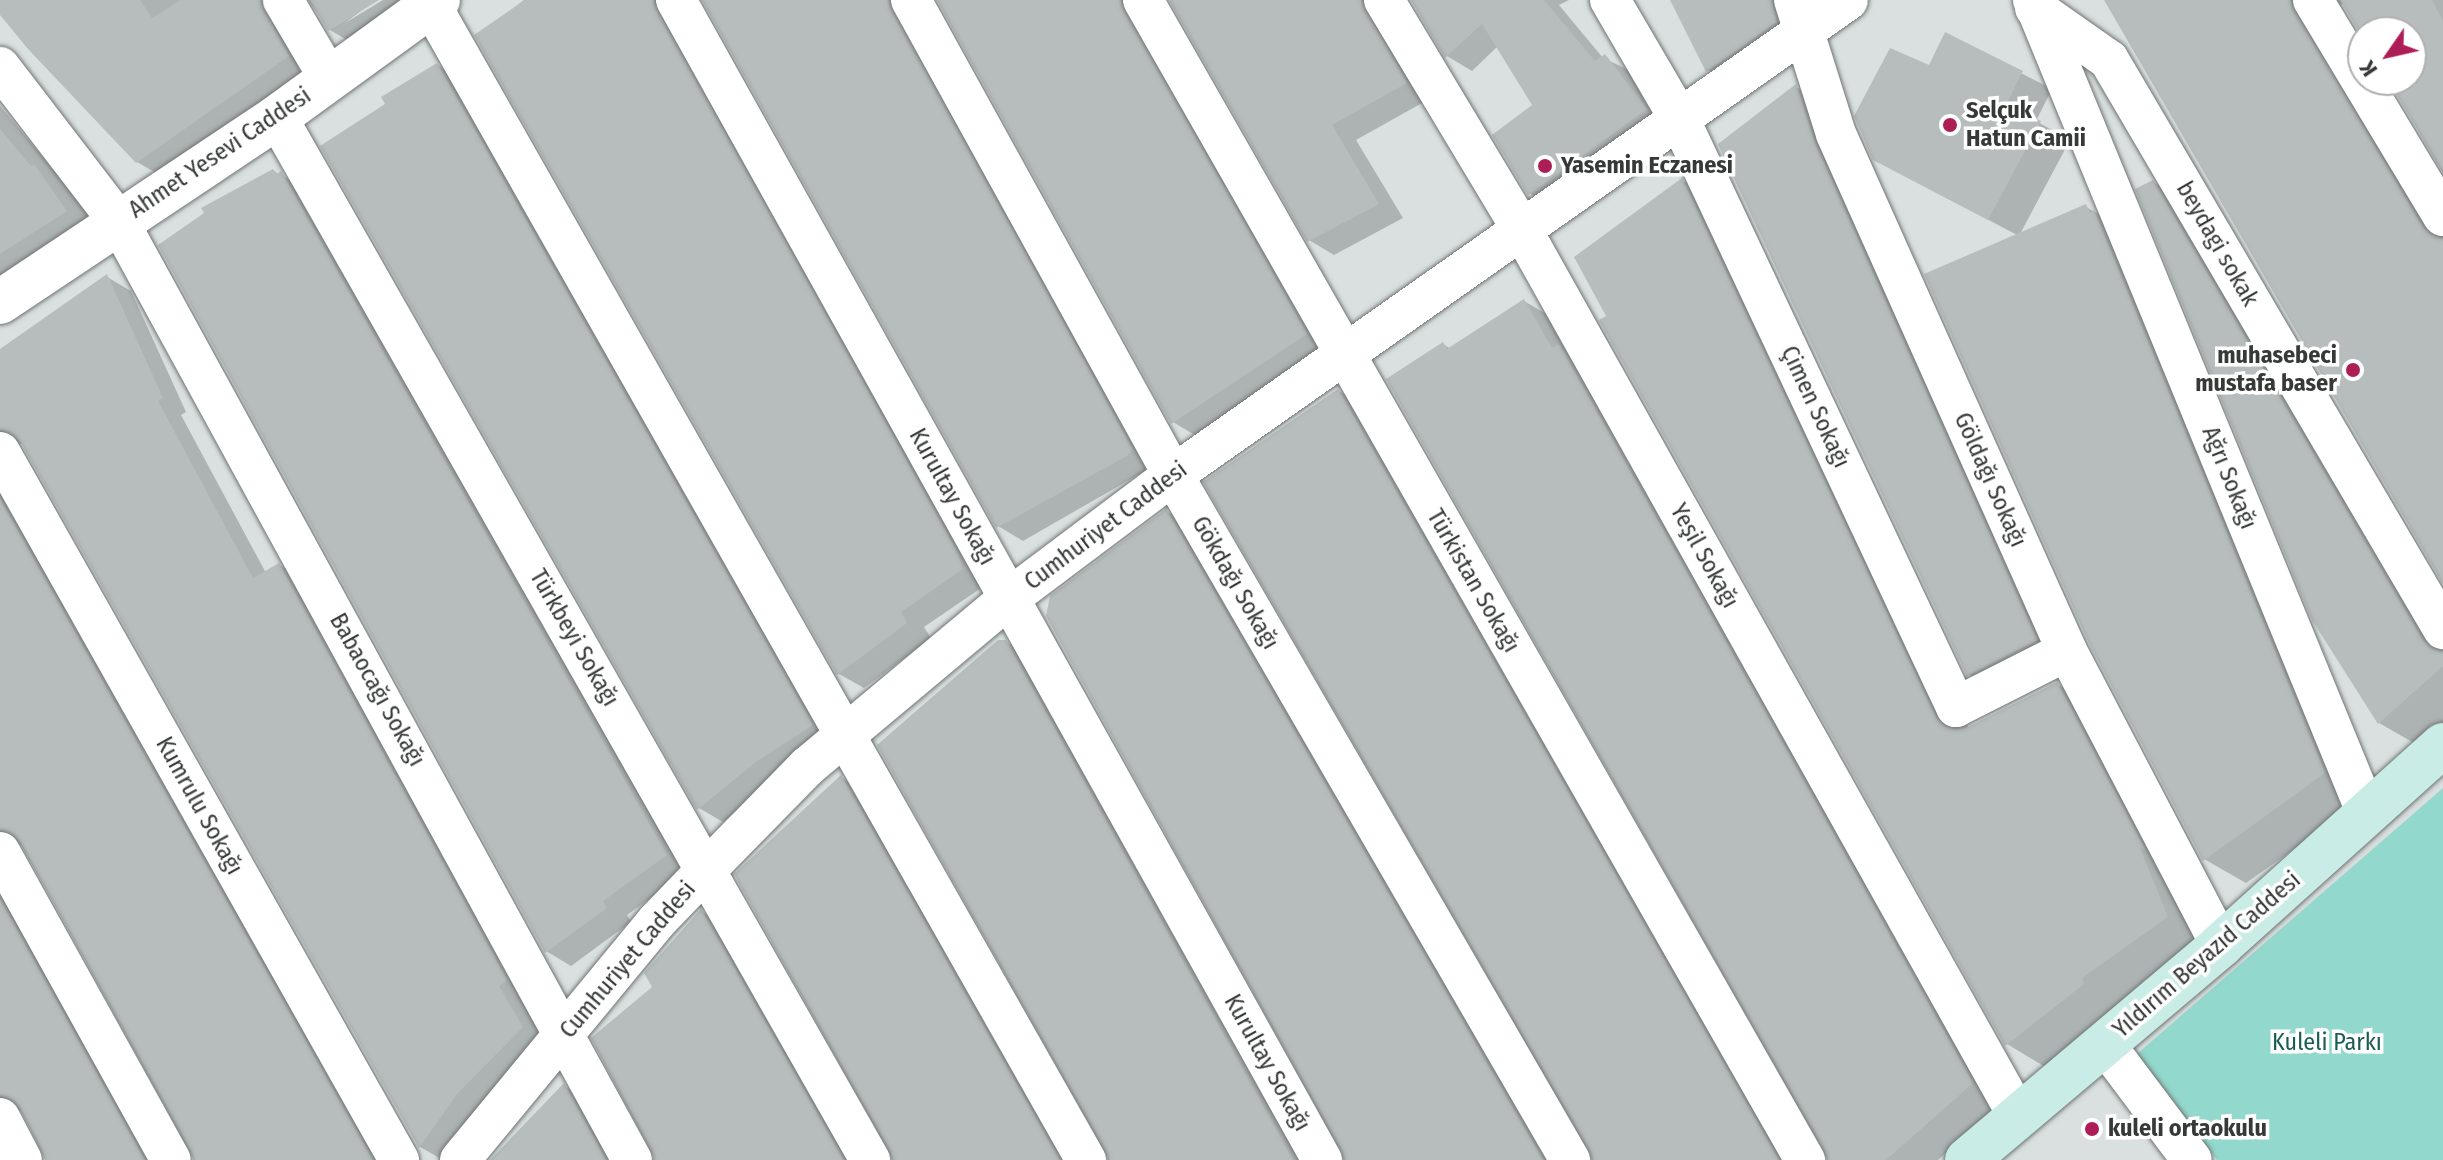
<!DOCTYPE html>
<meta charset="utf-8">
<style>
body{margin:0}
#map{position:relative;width:2443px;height:1160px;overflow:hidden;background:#d9e0df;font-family:"Fira Sans Condensed",sans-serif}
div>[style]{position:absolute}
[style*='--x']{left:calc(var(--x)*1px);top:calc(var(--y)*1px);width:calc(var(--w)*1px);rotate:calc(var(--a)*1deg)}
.green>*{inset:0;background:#93d8cd}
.shadow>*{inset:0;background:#0003}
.building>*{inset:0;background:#b7bdbc}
.roads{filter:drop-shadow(0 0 2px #6f7473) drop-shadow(0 0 2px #6f7473)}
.minor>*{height:40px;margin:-20px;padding:0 20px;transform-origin:20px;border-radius:20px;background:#fff}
.tertiary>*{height:44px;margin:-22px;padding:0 22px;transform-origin:22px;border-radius:22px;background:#fff}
.secondary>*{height:44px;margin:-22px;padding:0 22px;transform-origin:22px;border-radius:22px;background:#caece7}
.dots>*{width:22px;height:22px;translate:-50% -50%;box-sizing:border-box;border:4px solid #fff;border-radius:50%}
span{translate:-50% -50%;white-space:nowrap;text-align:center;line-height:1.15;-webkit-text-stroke:7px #fff;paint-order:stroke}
.poi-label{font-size:24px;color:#363938;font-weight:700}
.left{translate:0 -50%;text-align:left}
.right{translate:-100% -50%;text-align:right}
.street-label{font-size:24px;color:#363938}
.park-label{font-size:24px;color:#1b5d55}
.north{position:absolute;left:2347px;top:16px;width:80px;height:80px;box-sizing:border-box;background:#fff;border:2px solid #afb0af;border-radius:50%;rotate:236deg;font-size:22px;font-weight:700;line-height:32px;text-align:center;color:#363938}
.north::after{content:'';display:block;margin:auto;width:28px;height:36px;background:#ad1e57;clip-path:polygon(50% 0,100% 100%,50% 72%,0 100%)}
</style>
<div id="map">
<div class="green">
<div style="clip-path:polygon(2443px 788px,2443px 1160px,2217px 1160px,2137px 1054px)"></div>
</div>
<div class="shadow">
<div style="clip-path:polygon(0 0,300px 0,311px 6px,301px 26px,330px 80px,179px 186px,137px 162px,0 14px)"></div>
<div style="clip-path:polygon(308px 0,375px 0,345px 23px,383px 0,459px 0,371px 54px,330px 30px)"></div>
<div style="clip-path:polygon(524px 0,686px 0,987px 584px,924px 627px,931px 638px,864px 688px,839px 674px,477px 36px)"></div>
<div style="clip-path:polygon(705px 0,921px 0,1157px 464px,1023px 541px,998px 526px)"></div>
<div style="clip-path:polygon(940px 0,1152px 0,1331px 349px,1198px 437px,1173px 422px)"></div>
<div style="clip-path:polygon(1172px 0,1393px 0,1431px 98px,1356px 140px,1403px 218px,1334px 255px,1309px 240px)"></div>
<div style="clip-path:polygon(1413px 0,1569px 0,1559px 5px,1603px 58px,1631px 71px,1670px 124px,1554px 208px,1529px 193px,1534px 106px,1498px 46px,1472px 71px,1447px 56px)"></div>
<div style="clip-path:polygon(1673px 0,1802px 0,1733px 85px,1708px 70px)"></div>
<div style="clip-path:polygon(2106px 0,2443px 0,2443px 173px,2389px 80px,2411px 80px,2411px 32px,2363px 32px,2363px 36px,2343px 2px,2330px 23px,2443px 219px,2443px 579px)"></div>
<div style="clip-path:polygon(1946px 35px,2052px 89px,2036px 121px,2070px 140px,2019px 236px,1905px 176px,1930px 68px)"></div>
<div style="clip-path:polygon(437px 65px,461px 79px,836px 739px,723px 822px,699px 808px,388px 105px)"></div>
<div style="clip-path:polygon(1796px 87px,1838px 111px,2078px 664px,2010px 699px,1968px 674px)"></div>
<div style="clip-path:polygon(0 106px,110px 237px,0 310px)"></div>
<div style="clip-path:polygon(273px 171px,306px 188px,691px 869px,627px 915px,631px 922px,571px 966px,546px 951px)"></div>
<div style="clip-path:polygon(1682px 180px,1722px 204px,1969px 728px,2057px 684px,2097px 707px,2208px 940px,2047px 1068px,2007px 1044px,1609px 317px)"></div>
<div style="clip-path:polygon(2153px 182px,2195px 207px,2443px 630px,2443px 727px,2421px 747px,2379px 723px)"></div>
<div style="clip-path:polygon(2086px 207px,2128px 231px,2366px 798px,2246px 883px,2204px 859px)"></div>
<div style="clip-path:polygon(107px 277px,131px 291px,186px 412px,181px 415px,266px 573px,279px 565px,304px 579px,547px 1042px,443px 1160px,420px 1147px,24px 443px,13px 446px,388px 1160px,193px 1160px,193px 1148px,21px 845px,15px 845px,160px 1160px,47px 1160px,21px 1111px,15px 1110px,0 1160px,0 352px)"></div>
<div style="clip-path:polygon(1524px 301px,1555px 319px,2003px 1102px,1938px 1160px,1827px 1160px,1827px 1148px,1443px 344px,1451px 349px)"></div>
<div style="clip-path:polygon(1339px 391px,1369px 409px,1798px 1160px,1592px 1160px)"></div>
<div style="clip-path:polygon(1166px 511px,1197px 529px,1563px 1160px,1344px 1160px)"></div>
<div style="clip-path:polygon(1006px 642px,1037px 660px,1315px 1160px,1108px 1160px)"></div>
<div style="clip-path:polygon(842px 778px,872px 796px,1079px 1160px,892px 1160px)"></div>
<div style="clip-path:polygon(701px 911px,731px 929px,863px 1160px,654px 1160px,655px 987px)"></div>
<div style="clip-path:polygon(564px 1086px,595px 1103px,627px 1160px,515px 1160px)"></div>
</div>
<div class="building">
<div style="clip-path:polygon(0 0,140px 0,152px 18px,181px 0,260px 0,289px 56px,136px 163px,28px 49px,0 15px)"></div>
<div style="clip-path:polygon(310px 0,379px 0,328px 31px)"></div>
<div style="clip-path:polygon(525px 0,653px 0,956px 550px,963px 569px,901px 612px,907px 623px,837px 675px,474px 35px)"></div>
<div style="clip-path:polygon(702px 0,888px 0,1133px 450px,1127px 456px,996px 528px)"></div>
<div style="clip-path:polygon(937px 0,1120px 0,1307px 334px,1171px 424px)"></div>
<div style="clip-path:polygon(1169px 0,1361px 0,1407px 83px,1332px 125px,1379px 204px,1307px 242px)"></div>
<div style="clip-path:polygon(1411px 0,1544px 0,1595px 61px,1605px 54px,1647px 109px,1528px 195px,1492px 135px,1532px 105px,1482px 24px,1445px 58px)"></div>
<div style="clip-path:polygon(1670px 0,1772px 0,1777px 22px,1706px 72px)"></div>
<div style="clip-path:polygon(2104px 0,2290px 0,2423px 228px,2443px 239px,2443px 584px)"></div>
<div style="clip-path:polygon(2340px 0,2432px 0,2443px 21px,2443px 171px,2388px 80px,2411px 80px,2411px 32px,2363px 32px,2363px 38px)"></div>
<div style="clip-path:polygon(1945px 32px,2023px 71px,2007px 103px,2041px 121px,1988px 220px,1873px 160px,1854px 116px,1890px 48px,1929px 65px)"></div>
<div style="clip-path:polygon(437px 63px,813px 725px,757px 761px,697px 810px,320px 146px,385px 104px,381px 97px)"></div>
<div style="clip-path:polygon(1796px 84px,1815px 143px,2037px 640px,1967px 676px,1718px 144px)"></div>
<div style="clip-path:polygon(0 129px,31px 166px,34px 164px,67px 211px,0 254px)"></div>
<div style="clip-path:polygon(273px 169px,277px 174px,281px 171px,667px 855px,603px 901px,607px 908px,545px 953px,158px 245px,204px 213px,201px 208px)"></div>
<div style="clip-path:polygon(1682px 178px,1936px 717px,1954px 730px,1966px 728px,2057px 682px,2145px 849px,2140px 848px,2168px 917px,2082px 978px,2084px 984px,2005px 1046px,1599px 320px,1606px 316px,1574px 257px)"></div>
<div style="clip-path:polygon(2153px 180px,2423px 641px,2443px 652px,2443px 666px,2378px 724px,2312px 620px,2135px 189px)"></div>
<div style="clip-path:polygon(2086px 204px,2090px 213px,2094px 210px,2325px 773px,2203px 861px,2088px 641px,1924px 274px)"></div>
<div style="clip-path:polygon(107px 274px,163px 398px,158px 401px,253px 578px,279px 563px,507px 980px,499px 986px,523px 1027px,457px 1094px,419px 1148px,20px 441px,0 429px,0 349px)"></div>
<div style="clip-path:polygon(1524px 299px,1552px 348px,1559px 344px,1973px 1083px,1886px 1160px,1828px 1160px,1386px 379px,1443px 342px,1447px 349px)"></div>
<div style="clip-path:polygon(1338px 389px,1779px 1160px,1593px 1160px,1203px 482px)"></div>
<div style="clip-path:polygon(0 499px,373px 1160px,194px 1160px,20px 841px,0 829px)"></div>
<div style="clip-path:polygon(1166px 509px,1543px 1160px,1345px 1160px,1046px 616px,1050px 596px)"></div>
<div style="clip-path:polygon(998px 640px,1006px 640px,1293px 1160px,1109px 1160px,877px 745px)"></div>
<div style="clip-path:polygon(841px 775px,1060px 1160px,893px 1160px,734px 874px)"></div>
<div style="clip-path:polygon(0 899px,145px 1160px,45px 1160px,20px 1107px,0 1095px)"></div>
<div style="clip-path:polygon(701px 909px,844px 1160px,655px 1160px,591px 1038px,652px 987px,644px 973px)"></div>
<div style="clip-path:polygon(564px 1083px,606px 1160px,490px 1160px)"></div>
</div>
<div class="roads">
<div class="minor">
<div style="--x:283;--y:0;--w:91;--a:59.5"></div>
<div style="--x:428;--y:0;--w:1334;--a:60.44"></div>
<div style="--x:676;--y:0;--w:1328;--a:60.89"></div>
<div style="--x:911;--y:0;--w:542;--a:61.12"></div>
<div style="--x:1173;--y:475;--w:792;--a:59.91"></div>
<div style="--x:1143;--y:0;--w:1336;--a:60.29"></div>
<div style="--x:1384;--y:0;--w:268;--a:59"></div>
<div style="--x:1522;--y:230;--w:1015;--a:60.76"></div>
<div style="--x:1610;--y:0;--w:137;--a:59.7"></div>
<div style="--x:1679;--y:118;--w:651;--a:64.81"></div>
<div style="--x:1956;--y:707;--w:124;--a:-26.8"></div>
<div style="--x:1794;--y:0;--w:140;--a:72.6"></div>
<div style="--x:1836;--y:134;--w:566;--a:65.92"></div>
<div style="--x:2067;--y:651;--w:332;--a:62.4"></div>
<div style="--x:2033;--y:0;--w:880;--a:67.69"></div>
<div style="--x:2313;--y:0;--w:252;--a:59"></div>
<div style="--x:2035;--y:8;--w:90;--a:35.1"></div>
<div style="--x:2109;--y:60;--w:660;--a:59.59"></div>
<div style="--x:0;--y:67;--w:195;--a:52.5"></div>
<div style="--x:119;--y:222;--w:1069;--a:61.33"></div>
<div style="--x:277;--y:117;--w:1200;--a:60.38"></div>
<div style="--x:0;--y:452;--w:813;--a:60.6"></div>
<div style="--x:0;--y:852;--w:352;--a:61"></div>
<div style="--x:2104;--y:1043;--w:146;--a:53.1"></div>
<div style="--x:0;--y:1118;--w:47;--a:62.4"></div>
<div style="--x:460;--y:1160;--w:310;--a:-50.5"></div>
<div style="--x:657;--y:921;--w:71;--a:-46.1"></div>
<div style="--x:706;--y:870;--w:146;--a:-45.6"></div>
<div style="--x:808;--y:766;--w:261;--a:-39.9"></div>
<div style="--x:1008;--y:599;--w:206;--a:-36.9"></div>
<div style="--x:1173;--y:475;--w:825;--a:-35.13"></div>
</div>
<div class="tertiary">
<div style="--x:0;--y:302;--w:333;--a:-33.7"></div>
<div style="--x:277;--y:117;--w:199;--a:-36"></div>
</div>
<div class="secondary">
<div style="--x:1967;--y:1160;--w:333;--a:-40.2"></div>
<div style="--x:2221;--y:945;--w:299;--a:-42"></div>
</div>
</div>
<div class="dots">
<div style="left:1950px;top:125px;background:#ad1e57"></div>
<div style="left:1545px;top:166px;background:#ad1e57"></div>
<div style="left:2353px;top:370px;background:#ad1e57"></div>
<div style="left:2092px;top:1129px;background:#ad1e57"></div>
</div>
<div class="poi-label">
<span class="left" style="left:1966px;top:125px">Selçuk<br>Hatun Camii</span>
<span class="left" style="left:1561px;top:166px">Yasemin Eczanesi</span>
<span class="right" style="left:2337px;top:370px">muhasebeci<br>mustafa baser</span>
<span class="left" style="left:2108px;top:1129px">kuleli ortaokulu</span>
</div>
<div class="street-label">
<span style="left:220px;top:153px;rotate:-34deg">Ahmet Yesevi Caddesi</span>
<span style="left:2217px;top:244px;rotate:60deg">beydagi sokak</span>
<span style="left:1815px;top:407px;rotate:65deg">Çimen Sokağı</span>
<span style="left:2229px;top:478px;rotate:68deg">Ağrı Sokağı</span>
<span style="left:1990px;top:480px;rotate:66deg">Göldağı Sokağı</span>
<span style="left:952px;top:497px;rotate:61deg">Kurultay Sokağı</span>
<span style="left:1106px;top:526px;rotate:-37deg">Cumhuriyet Caddesi</span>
<span style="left:1704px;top:556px;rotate:61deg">Yeşil Sokağı</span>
<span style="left:1473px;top:581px;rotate:60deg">Türkistan Sokağı</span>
<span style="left:1235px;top:583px;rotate:60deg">Gökdağı Sokağı</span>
<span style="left:574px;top:638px;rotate:60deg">Türkbeyi Sokağı</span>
<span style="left:377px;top:690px;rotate:61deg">Babaocağı Sokağı</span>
<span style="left:199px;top:806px;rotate:61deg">Kumrulu Sokağı</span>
<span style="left:2207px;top:955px;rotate:-41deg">Yıldırım Beyazıd Caddesi</span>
<span style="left:628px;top:960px;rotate:-50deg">Cumhuriyet Caddesi</span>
<span style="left:1267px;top:1063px;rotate:61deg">Kurultay Sokağı</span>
</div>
<div class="park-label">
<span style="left:2327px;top:1043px">Kuleli Parkı</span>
</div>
<div class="north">K</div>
</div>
